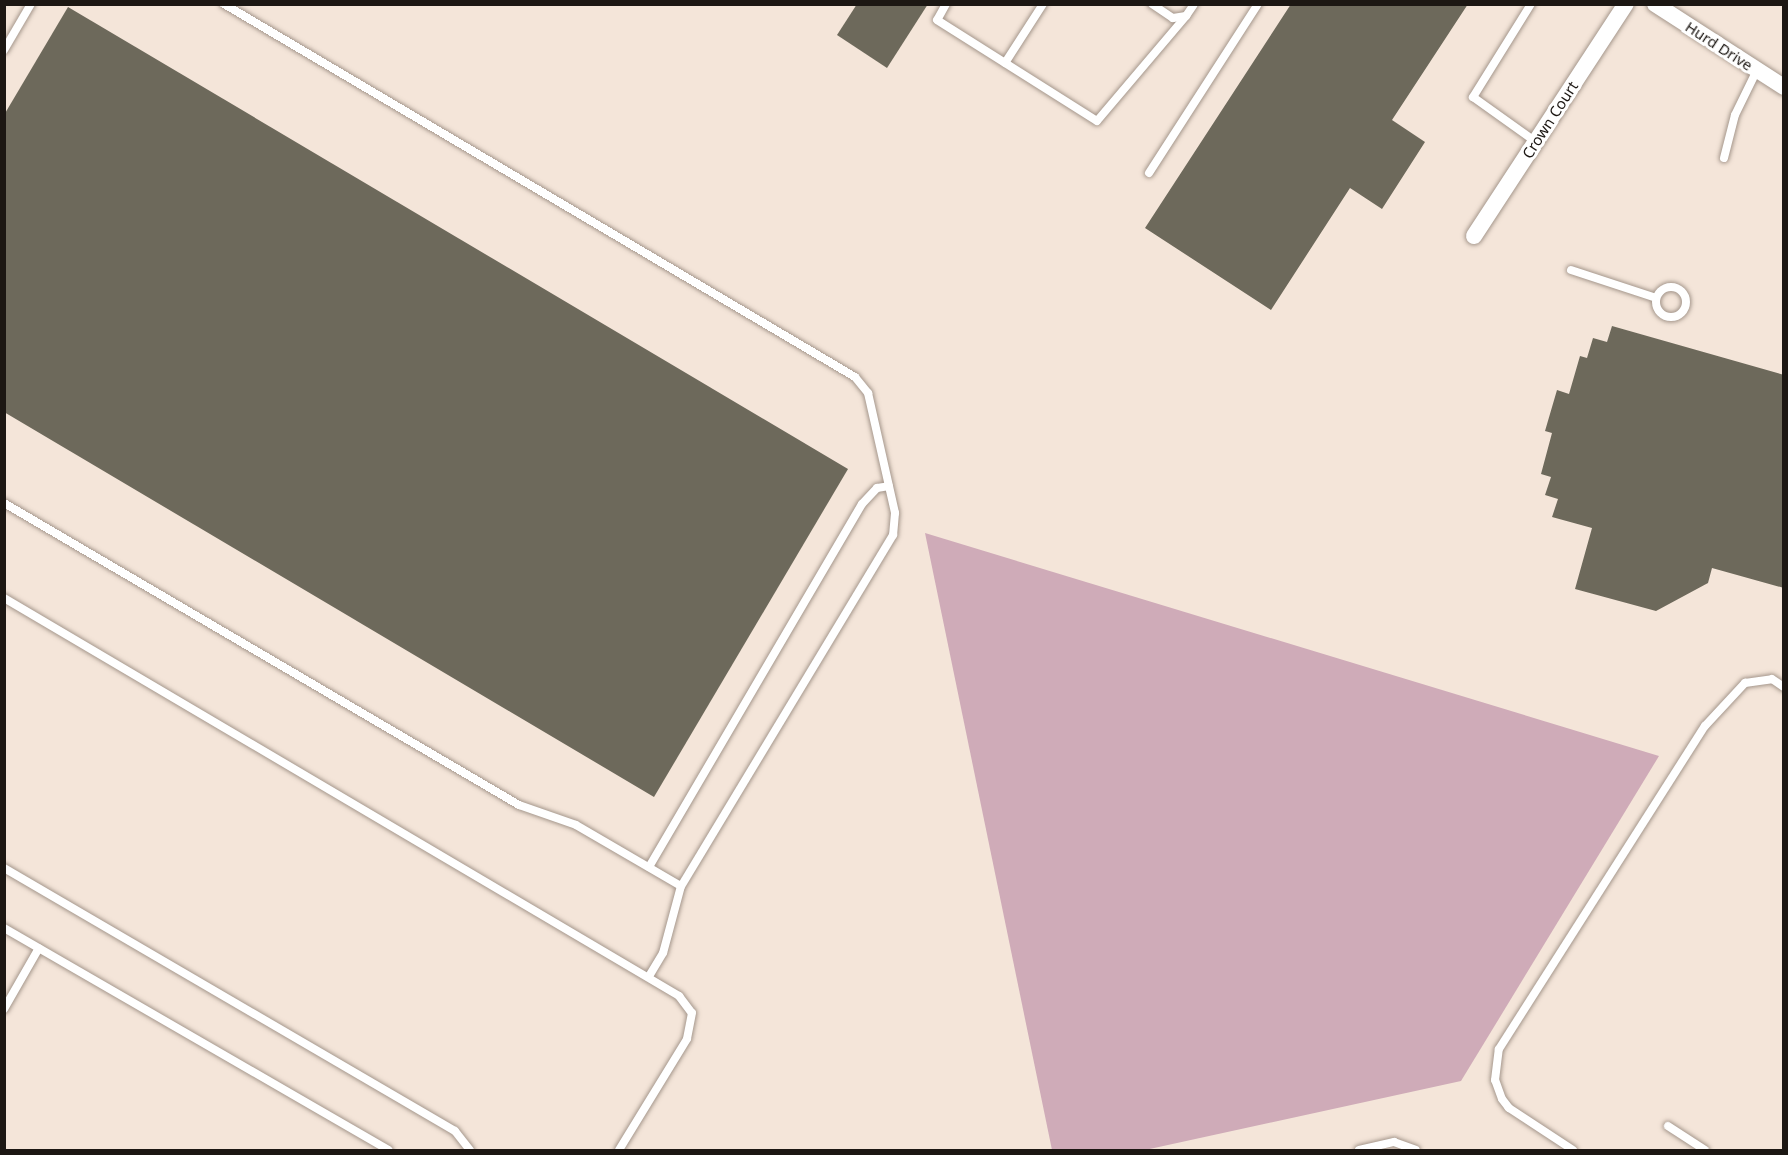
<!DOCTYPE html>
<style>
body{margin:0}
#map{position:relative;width:1788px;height:1155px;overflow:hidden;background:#f4e5d9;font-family:"Noto Sans",sans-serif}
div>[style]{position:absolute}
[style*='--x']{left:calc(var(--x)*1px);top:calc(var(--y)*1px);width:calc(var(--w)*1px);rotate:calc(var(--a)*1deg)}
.green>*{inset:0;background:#cfabb8}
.building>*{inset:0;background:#6d695b}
.roads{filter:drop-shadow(0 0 2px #a5978c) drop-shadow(0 0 2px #a5978c)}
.service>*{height:8px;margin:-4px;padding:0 4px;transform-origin:4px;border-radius:4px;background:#fff}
.service>.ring{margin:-4px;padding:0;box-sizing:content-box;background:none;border:8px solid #fff;border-radius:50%}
.minor>*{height:16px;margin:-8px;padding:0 8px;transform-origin:8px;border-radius:8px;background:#fff}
span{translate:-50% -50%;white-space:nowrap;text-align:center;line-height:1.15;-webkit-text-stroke:6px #fff;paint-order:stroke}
.street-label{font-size:15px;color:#1c1713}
.frame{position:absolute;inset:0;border:6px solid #1c1713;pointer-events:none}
</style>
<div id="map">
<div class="green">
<div style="clip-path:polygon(925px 533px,1659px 756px,1461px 1081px,1145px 1150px,1052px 1150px)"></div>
</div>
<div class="building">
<div style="clip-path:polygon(857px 4px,928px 4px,887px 68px,837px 35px)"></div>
<div style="clip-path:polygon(1291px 4px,1468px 4px,1392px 120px,1425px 142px,1382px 209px,1350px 188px,1271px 310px,1145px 228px)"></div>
<div style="clip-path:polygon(68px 7px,848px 469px,654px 797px,4px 412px,4px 115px)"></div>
<div style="clip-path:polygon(1612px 326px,1784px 375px,1784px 588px,1712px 568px,1708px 583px,1656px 611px,1575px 589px,1592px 528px,1552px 517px,1558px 499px,1545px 495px,1551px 477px,1541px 474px,1552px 433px,1545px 431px,1557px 390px,1569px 394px,1580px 356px,1587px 358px,1593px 338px,1607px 342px)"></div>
</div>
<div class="roads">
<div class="service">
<div style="--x:224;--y:4;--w:733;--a:30.59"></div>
<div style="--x:855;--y:377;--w:21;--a:51"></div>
<div style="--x:868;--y:393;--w:123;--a:77.3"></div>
<div style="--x:895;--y:513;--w:22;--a:95"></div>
<div style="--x:893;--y:535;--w:410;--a:121.1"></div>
<div style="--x:946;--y:4;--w:18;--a:119"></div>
<div style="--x:937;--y:20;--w:189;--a:32.3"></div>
<div style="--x:1097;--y:121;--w:138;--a:-49.7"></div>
<div style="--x:1152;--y:4;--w:25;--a:34"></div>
<div style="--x:1173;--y:18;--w:13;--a:-9"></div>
<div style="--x:1186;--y:16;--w:14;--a:-56"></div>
<div style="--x:1531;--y:4;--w:110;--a:121.9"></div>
<div style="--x:1473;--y:97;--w:77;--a:35.5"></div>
<div style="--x:4;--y:50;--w:53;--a:-59.6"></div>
<div style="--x:1005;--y:63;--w:70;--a:-57.2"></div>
<div style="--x:1724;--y:158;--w:44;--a:-75.7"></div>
<div style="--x:1735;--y:115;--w:50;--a:-63.9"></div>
<div style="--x:1149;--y:173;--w:201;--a:-57.2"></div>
<div style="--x:1571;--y:270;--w:89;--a:18.2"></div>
<div class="ring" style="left:1656px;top:287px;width:22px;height:22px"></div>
<div style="--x:4;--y:503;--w:597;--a:30.39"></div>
<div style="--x:519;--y:805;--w:60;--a:19.3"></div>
<div style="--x:576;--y:825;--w:121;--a:30.2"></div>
<div style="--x:681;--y:886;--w:69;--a:105"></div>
<div style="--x:663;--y:953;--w:27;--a:121"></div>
<div style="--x:4;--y:598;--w:784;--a:30.52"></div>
<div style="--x:679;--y:996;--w:21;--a:53"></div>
<div style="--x:692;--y:1013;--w:26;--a:101"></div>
<div style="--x:687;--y:1039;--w:130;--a:121.5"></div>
<div style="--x:649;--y:867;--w:421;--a:-59.6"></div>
<div style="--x:862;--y:504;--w:22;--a:-47"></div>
<div style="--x:877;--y:488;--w:12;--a:-9"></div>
<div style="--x:4;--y:868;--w:522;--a:30.25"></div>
<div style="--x:455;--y:1131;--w:24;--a:52"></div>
<div style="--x:4;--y:928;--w:444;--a:30"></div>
<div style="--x:4;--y:1009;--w:70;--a:-60.2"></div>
<div style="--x:1668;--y:1126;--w:44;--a:33"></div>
<div style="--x:1359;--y:1150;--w:36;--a:-13"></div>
<div style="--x:1394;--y:1142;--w:23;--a:20"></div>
<div style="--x:1573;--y:1150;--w:77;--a:-146.7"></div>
<div style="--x:1509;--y:1108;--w:11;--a:-128"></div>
<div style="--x:1502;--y:1099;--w:20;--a:-110"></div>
<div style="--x:1495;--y:1080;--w:31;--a:-83"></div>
<div style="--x:1499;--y:1049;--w:383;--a:-57.5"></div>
<div style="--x:1705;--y:726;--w:59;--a:-47.1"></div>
<div style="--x:1745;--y:683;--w:27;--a:-8"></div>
<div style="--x:1772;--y:679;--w:14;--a:34"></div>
</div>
<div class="minor">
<div style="--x:1655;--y:4;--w:153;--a:32.8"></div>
<div style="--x:1474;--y:236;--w:277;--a:-56.8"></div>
</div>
</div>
<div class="street-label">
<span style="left:1719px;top:46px;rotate:33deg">Hurd Drive</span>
<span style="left:1550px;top:120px;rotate:-57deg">Crown Court</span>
</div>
<div class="frame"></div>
</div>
